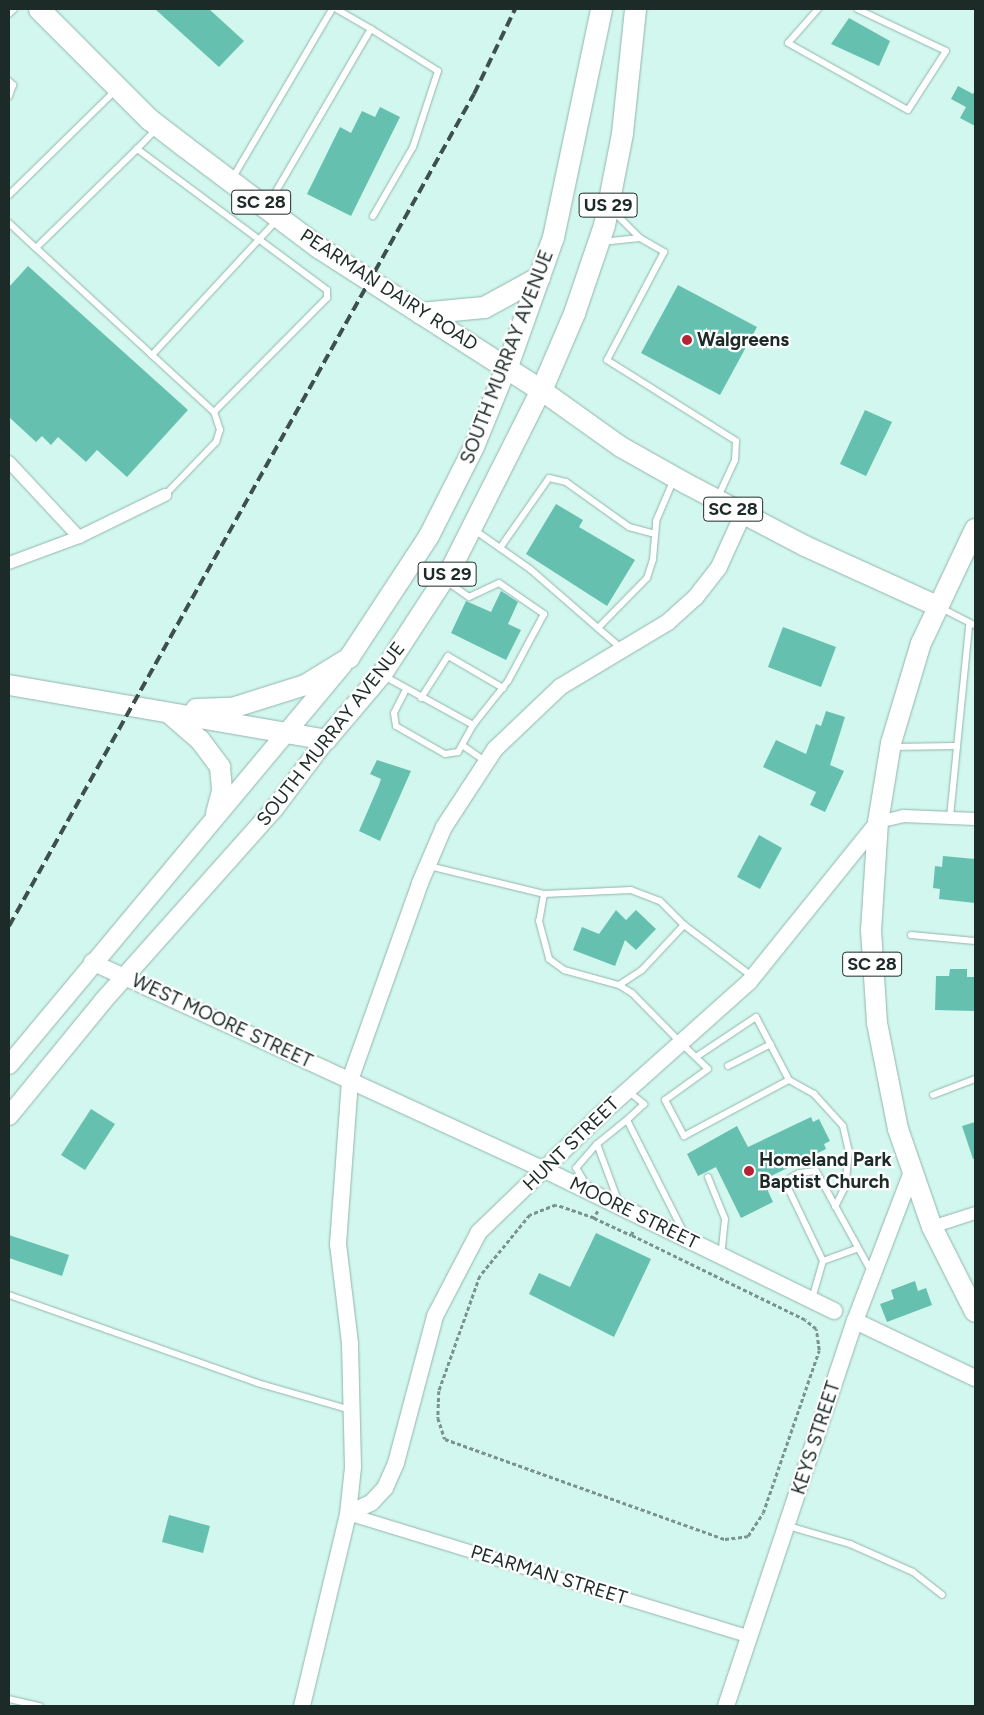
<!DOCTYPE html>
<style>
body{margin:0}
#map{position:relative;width:984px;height:1715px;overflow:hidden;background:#d2f7ee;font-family:Figtree,sans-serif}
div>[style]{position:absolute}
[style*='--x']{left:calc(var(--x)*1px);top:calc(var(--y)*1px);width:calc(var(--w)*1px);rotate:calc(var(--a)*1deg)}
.building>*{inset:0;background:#66c0af}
.path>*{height:2.5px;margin-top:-1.25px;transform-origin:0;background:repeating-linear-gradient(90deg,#79938d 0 4px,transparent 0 6.5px)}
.roads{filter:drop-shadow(0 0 1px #91b5ac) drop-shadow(0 0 1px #91b5ac)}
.service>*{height:6px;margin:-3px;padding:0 3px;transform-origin:3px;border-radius:3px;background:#fff}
.minor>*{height:12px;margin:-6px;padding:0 6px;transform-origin:6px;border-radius:6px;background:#fff}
.tertiary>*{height:16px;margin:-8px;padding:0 8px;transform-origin:8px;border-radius:8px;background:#fff}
.secondary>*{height:18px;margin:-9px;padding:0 9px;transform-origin:9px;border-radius:9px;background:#fff}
.primary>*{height:20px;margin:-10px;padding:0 10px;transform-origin:10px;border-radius:10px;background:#fff}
.trunk>*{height:21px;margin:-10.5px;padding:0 10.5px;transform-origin:10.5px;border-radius:10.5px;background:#fff}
.rail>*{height:4px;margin-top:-2px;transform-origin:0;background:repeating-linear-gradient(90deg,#3e504c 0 10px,transparent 0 15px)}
.dots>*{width:14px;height:14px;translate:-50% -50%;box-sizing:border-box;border:2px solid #fff;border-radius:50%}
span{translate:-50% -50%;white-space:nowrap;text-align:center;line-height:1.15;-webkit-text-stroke:4.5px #fff;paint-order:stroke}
.shield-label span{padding:1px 4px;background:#fff;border:1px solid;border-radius:4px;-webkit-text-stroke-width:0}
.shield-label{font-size:18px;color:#1d2b28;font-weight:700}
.street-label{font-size:19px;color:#1d2b28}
.poi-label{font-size:19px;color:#1d2b28;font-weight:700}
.left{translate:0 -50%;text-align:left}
.frame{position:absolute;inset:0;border:10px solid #1d2b28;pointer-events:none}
</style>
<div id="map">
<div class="building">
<div style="clip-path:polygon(155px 9px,209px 9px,244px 41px,219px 67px)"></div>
<div style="clip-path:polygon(849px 18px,890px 41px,879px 66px,831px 44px)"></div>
<div style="clip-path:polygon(958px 86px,973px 94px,975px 90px,975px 126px,960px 118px,966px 107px,951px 99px)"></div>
<div style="clip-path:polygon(380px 107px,400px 117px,351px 216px,307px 194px,340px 127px,351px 133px,362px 111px,375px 117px)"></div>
<div style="clip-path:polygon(28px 266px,188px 410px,127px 477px,97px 450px,86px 462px,58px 437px,51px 445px,42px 436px,36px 442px,9px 417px,9px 287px)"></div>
<div style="clip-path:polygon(678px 285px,757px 327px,720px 395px,641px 353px)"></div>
<div style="clip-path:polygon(865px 410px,892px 422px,866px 476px,840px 464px)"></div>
<div style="clip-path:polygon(556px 504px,583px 520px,579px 527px,635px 560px,607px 606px,526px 554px)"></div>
<div style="clip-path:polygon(501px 591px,518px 602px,508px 624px,521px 630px,506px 660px,451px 633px,466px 601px,491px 612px)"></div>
<div style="clip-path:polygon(783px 627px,836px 647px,821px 687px,768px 667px)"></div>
<div style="clip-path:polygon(826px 711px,845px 717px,830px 765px,844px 771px,825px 812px,810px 805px,816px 792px,763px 767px,776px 740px,806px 754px,816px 724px,821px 726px)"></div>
<div style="clip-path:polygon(377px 760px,411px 771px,380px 841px,359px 831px,379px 785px,381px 779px,370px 774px)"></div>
<div style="clip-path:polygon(759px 835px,782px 848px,760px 889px,737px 877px)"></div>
<div style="clip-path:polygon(943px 856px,975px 859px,975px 903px,939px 899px,940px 889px,933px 888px,935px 866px,942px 867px)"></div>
<div style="clip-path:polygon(616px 910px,626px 920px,636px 910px,656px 929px,636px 950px,625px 940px,615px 966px,573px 950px,582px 927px,599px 934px)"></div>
<div style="clip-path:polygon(950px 969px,967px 969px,967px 977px,975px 977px,975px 1011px,935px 1010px,936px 976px,949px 976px)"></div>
<div style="clip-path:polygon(91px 1109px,115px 1124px,85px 1170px,61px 1155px)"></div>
<div style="clip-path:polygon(811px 1117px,813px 1122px,819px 1119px,830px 1141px,824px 1144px,826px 1149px,763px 1180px,773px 1202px,741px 1218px,716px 1167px,698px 1176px,687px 1154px,737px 1126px,748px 1147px)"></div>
<div style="clip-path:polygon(975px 1122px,975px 1159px,973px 1159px,962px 1126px)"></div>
<div style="clip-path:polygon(596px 1233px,651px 1259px,614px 1337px,529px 1294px,539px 1273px,570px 1287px)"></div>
<div style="clip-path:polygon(9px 1235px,69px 1255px,62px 1276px,9px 1258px)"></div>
<div style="clip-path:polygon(915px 1281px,918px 1291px,926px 1288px,932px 1305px,887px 1322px,880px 1304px,894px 1299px,891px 1290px)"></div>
<div style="clip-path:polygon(169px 1515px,210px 1526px,203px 1553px,162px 1542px)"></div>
</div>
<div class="path">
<div style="--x:598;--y:1211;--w:8;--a:120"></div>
<div style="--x:594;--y:1218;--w:40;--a:-161.1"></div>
<div style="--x:556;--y:1205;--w:28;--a:159"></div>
<div style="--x:530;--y:1215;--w:79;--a:129.3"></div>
<div style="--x:480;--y:1276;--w:122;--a:109.6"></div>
<div style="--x:439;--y:1391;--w:27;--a:92"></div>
<div style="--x:438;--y:1418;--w:22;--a:72"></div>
<div style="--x:445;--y:1439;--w:297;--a:19.7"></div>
<div style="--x:725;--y:1539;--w:23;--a:-7"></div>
<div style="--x:748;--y:1536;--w:27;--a:-57"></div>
<div style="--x:763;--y:1513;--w:172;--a:-71"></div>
<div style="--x:819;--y:1350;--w:21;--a:-98"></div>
<div style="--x:816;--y:1329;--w:14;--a:-141"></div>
<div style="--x:805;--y:1320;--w:194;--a:-154"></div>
<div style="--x:631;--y:1235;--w:4;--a:-63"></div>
<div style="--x:594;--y:1218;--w:41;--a:24.7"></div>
</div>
<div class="roads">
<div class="service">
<div style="--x:818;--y:9;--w:45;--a:131.4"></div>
<div style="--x:788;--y:43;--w:137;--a:29.2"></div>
<div style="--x:908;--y:110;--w:70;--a:-57.2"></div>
<div style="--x:946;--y:51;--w:98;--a:-154.7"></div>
<div style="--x:9;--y:14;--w:7;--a:-45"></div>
<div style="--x:371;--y:29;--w:79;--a:32.1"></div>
<div style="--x:438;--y:71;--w:80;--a:108.2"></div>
<div style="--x:413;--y:147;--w:80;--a:120.1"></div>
<div style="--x:9;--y:81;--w:6;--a:45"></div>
<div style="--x:13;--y:85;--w:12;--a:110"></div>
<div style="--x:137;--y:149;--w:29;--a:-46"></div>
<div style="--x:232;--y:179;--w:197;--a:-59.5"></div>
<div style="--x:9;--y:195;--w:151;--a:-44.5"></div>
<div style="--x:268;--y:205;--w:204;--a:-59.7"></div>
<div style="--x:371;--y:29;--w:39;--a:-150"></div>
<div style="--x:9;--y:223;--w:37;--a:43"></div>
<div style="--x:36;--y:248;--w:158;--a:42.7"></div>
<div style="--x:152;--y:355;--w:84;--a:42.6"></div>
<div style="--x:214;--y:412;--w:161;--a:-45.3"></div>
<div style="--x:327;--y:298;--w:8;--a:-90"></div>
<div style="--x:327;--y:290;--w:237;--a:-143.4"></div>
<div style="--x:137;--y:149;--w:141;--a:135.6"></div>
<div style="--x:640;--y:238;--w:28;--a:30"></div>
<div style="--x:664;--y:252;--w:122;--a:117.8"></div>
<div style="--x:607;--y:360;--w:152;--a:32.1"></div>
<div style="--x:736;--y:441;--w:19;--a:93"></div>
<div style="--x:735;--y:460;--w:41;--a:114.7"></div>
<div style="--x:601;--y:242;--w:39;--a:-6"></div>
<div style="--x:640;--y:238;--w:41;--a:-135"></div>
<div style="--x:152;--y:355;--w:184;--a:-47.2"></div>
<div style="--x:165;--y:495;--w:74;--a:-46.1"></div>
<div style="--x:216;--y:442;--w:13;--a:-72"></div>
<div style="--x:220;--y:430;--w:19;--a:-108"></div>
<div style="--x:473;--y:529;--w:70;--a:35.1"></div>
<div style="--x:530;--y:569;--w:121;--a:41"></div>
<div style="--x:500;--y:548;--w:85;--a:-55"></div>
<div style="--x:549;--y:478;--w:17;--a:13"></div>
<div style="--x:566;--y:482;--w:77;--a:35.5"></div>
<div style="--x:629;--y:527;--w:27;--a:15"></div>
<div style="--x:446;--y:581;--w:28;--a:35"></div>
<div style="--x:469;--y:597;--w:33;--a:-25"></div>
<div style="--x:499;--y:583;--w:55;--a:34.6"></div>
<div style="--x:544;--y:614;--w:76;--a:118.2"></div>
<div style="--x:508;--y:681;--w:56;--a:128.5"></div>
<div style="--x:941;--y:608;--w:38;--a:27"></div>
<div style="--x:598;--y:628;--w:70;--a:-45.6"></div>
<div style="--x:647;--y:578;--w:20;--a:-72"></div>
<div style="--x:653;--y:559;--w:38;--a:-85"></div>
<div style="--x:656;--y:521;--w:46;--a:-66.8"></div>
<div style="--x:384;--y:676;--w:102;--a:28.8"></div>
<div style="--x:473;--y:725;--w:31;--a:119"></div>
<div style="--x:458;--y:752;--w:13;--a:171"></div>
<div style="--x:445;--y:754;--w:56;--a:-150.3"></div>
<div style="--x:396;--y:726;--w:13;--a:-99"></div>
<div style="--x:394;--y:713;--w:25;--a:-63"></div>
<div style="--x:421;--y:698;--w:50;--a:-57.3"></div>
<div style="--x:448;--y:656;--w:64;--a:30.2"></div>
<div style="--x:462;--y:745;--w:29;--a:35"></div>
<div style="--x:893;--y:747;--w:63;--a:-0.9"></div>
<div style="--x:950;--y:817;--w:193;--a:-84.3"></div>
<div style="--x:429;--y:866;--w:118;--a:13.7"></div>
<div style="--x:544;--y:894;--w:87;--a:-2.6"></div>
<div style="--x:631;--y:890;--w:31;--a:21"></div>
<div style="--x:660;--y:901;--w:34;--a:45"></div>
<div style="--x:684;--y:925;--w:86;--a:37"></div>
<div style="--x:544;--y:894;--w:27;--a:100"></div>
<div style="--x:539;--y:921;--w:39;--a:75"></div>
<div style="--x:549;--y:959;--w:19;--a:36"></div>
<div style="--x:564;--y:970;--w:57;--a:15.3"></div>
<div style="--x:619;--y:985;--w:15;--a:32"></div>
<div style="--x:632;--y:993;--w:70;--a:45.6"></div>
<div style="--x:681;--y:1043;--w:37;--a:44"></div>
<div style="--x:708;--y:1069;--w:53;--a:144.2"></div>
<div style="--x:665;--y:1100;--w:41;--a:62.2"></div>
<div style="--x:684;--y:1136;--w:119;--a:-28.1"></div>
<div style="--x:789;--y:1080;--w:71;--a:-117.6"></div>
<div style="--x:756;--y:1017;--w:72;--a:146.3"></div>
<div style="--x:911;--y:935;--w:64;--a:5.4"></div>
<div style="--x:619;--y:985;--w:27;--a:-33"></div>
<div style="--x:642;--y:970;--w:62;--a:-47"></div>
<div style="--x:728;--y:1066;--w:48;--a:-27.1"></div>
<div style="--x:789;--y:1080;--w:29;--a:29"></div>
<div style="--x:814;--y:1094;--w:43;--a:47.8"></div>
<div style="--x:843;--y:1126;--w:26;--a:77"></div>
<div style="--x:849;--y:1151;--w:36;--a:96"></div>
<div style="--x:845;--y:1187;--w:22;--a:117"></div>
<div style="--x:628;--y:1091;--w:21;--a:39"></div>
<div style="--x:644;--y:1104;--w:23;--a:137"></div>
<div style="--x:627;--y:1120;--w:127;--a:63.2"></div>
<div style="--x:933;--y:1095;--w:45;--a:-20.9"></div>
<div style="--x:708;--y:1177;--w:45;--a:68"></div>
<div style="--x:725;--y:1219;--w:36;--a:96"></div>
<div style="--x:587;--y:1186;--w:21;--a:-121"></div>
<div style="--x:576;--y:1168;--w:32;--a:-49"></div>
<div style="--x:619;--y:1203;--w:63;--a:-110.4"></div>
<div style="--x:597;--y:1144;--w:38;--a:-39"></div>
<div style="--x:823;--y:1261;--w:37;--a:-20"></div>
<div style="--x:9;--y:1295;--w:263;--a:19.5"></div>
<div style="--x:257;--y:1383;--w:98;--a:16"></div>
<div style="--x:812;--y:1299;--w:40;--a:-74"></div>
<div style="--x:823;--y:1261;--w:81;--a:-115.6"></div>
<div style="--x:788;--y:1188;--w:10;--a:-79"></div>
<div style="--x:790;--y:1178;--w:10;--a:-29"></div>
<div style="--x:799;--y:1173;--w:17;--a:-7"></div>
<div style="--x:816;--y:1171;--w:114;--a:61.2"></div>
<div style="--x:788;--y:1526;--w:65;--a:16.2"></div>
<div style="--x:850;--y:1544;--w:69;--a:24"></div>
<div style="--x:913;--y:1572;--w:37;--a:38"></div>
<div style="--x:9;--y:1699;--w:32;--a:13"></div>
</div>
<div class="minor">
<div style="--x:9;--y:462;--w:103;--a:47"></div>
<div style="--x:9;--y:563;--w:75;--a:-20.4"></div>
<div style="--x:79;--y:537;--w:96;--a:-26"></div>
<div style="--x:878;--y:822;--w:26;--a:-13"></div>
<div style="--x:903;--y:816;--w:72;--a:2.4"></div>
<div style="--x:932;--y:1227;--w:45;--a:-18"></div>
<div style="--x:348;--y:1514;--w:420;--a:17"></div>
</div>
<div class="tertiary">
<div style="--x:92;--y:962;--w:496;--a:24.7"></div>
<div style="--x:543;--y:1169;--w:324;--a:26"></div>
<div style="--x:855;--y:1321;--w:133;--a:25.4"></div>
<div style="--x:348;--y:1514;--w:25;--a:-26"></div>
<div style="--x:371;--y:1503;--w:21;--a:-47"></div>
<div style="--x:385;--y:1488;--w:27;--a:-66"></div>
<div style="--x:396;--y:1463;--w:152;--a:-75.1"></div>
<div style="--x:435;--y:1316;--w:95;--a:-62.4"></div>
<div style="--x:479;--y:1232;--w:167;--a:-44"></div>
<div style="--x:599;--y:1116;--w:201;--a:-41.8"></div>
<div style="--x:749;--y:982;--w:206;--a:-51.1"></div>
<div style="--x:302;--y:1706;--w:197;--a:-76.5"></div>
<div style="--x:348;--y:1514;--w:47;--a:-83.9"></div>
<div style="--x:353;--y:1467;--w:124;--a:-91.4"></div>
<div style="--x:350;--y:1343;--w:100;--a:-96.9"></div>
<div style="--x:338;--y:1244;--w:164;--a:-85.8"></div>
<div style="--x:350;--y:1080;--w:209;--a:-70.4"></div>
<div style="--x:420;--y:883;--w:61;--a:-66.8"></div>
<div style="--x:444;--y:827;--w:93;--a:-56.8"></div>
<div style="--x:495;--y:749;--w:90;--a:-43.6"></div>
<div style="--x:560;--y:687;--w:126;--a:-31"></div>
<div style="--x:668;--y:622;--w:36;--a:-42"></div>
<div style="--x:695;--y:598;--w:39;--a:-52"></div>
<div style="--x:719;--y:567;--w:58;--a:-65.6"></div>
<div style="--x:726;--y:1706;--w:406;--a:-71.5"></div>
<div style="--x:855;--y:1321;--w:160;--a:-69.1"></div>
</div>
<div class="secondary">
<div style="--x:9;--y:1065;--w:520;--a:-50.15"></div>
<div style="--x:9;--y:1116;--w:149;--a:-50.7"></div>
<div style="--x:103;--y:1001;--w:257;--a:-48.3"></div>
<div style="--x:274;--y:809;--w:86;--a:-53"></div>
</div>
<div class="primary">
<div style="--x:975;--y:529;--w:126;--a:115.3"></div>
<div style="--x:921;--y:643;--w:104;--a:106.7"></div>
<div style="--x:891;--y:743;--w:80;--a:99.3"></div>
<div style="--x:878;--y:822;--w:108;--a:93.7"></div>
<div style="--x:871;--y:930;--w:93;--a:86.3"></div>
<div style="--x:877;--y:1023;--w:108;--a:78.8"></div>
<div style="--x:898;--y:1129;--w:104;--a:70.9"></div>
<div style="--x:932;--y:1227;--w:95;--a:63.2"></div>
<div style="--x:9;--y:685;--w:322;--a:9.8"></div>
<div style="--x:326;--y:740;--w:87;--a:-49.7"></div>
<div style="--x:382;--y:674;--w:130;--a:-56.9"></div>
<div style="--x:453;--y:565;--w:196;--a:-63.3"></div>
<div style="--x:541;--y:390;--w:98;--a:35.5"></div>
<div style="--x:621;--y:447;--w:73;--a:29.4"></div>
<div style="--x:685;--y:483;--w:136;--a:27.7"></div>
<div style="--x:805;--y:546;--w:145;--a:24.4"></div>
<div style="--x:196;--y:709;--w:36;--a:-2"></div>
<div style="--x:232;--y:708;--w:77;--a:-17.5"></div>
<div style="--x:305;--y:685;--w:52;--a:-31.5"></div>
<div style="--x:349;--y:658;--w:146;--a:-56.7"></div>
<div style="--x:429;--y:536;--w:100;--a:-63.2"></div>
<div style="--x:474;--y:447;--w:87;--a:-67.8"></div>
<div style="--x:170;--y:714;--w:40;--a:41"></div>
<div style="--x:200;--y:740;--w:34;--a:53"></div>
<div style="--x:220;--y:767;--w:24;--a:85"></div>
<div style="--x:222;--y:791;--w:23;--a:105"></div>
</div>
<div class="trunk">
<div style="--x:39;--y:9;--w:156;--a:45"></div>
<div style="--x:149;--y:119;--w:44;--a:37.6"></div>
<div style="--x:184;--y:146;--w:168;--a:37"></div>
<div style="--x:318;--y:247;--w:265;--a:32.7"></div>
<div style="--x:541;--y:390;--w:84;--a:-66.8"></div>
<div style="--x:574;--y:313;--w:93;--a:-71.2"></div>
<div style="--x:604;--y:225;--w:94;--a:-78.9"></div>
<div style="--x:622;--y:133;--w:125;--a:-84"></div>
<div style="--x:420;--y:313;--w:64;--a:-5.4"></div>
<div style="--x:484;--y:307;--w:63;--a:-28.6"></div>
<div style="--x:507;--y:366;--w:137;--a:-70.4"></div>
<div style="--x:553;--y:237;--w:233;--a:-78.1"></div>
</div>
</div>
<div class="rail">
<div style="--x:9;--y:926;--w:953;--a:-60.8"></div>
<div style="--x:474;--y:94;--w:94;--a:-64.2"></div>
</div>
<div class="dots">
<div style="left:687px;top:340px;background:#b52335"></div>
<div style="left:749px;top:1171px;background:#b52335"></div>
</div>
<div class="shield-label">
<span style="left:261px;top:202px">SC 28</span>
<span style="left:608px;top:205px">US 29</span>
<span style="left:733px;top:509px">SC 28</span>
<span style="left:447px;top:574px">US 29</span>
<span style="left:872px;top:964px">SC 28</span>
</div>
<div class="street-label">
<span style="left:389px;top:290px;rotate:33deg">PEARMAN DAIRY ROAD</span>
<span style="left:507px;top:357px;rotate:-69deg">SOUTH MURRAY AVENUE</span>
<span style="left:331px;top:734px;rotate:-52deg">SOUTH MURRAY AVENUE</span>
<span style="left:222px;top:1021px;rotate:25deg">WEST MOORE STREET</span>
<span style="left:571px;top:1144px;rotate:-44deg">HUNT STREET</span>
<span style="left:634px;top:1213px;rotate:26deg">MOORE STREET</span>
<span style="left:816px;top:1438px;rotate:-72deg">KEYS STREET</span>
<span style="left:549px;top:1575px;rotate:17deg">PEARMAN STREET</span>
</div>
<div class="poi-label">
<span class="left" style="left:697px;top:340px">Walgreens</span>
<span class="left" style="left:759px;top:1171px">Homeland Park<br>Baptist Church</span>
</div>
<div class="frame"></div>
</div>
